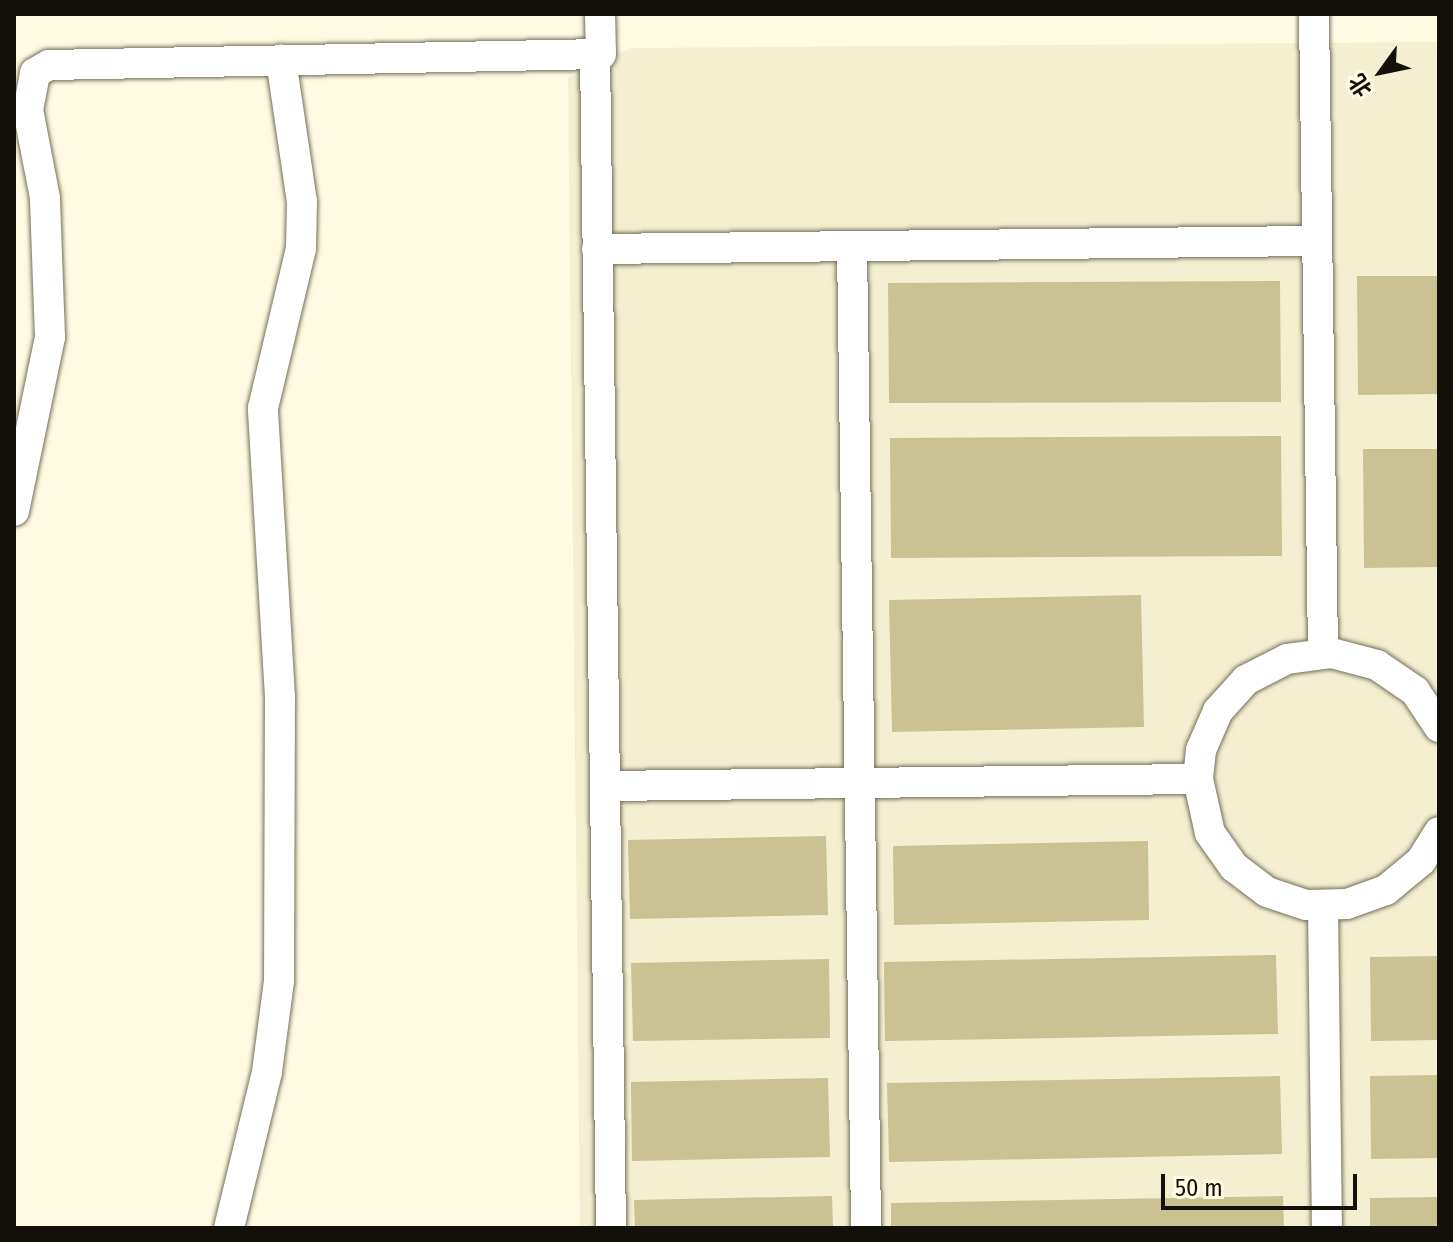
<!DOCTYPE html>
<meta charset="utf-8">
<style>
body{margin:0}
#map{position:relative;width:1453px;height:1242px;overflow:hidden;background:#fffbe2;font-family:"Fira Sans Condensed","Noto Sans SC",sans-serif}
div>[style]{position:absolute}
[style*='--x']{left:calc(var(--x)*1px);top:calc(var(--y)*1px);width:calc(var(--w)*1px);rotate:calc(var(--a)*1deg)}
.built>*{inset:0;background:#f4efd0}
.building>*{inset:0;background:#cac292}
.roads{filter:drop-shadow(0 0 2px #736f5a) drop-shadow(0 0 2px #736f5a)}
.minor>*{height:30px;margin:-15px;padding:0 15px;transform-origin:15px;border-radius:15px;background:#fff}
span{translate:-50% -50%;white-space:nowrap;text-align:center;line-height:1.15;-webkit-text-stroke:8px #fffbe2;paint-order:stroke}
.frame{position:absolute;inset:0;border:16px solid #121008;pointer-events:none}
.north{position:absolute;left:1341px;top:32px;width:80px;height:80px;-webkit-text-stroke:6px #fffbe2;paint-order:stroke;rotate:237deg;font-size:22px;font-weight:700;line-height:32px;text-align:center;color:#121008}
.north::after{content:'';display:block;margin:auto;width:28px;height:36px;background:#121008;clip-path:polygon(50% 0,100% 100%,50% 72%,0 100%)}
.scale{position:absolute;left:1161px;top:1174px;width:196px;height:36px;box-sizing:border-box;border:4px solid #121008;border-top:0;padding-left:10px;font-size:24px;line-height:28px;white-space:nowrap;color:#121008;-webkit-text-stroke:6px #fffbe2;paint-order:stroke}
</style>
<div id="map">
<div class="built">
<div style="clip-path:polygon(1439px 42px,1439px 1228px,580px 1228px,568px 78px,631px 48px)"></div>
</div>
<div class="building">
<div style="clip-path:polygon(1357px 276px,1439px 276px,1439px 394px,1358px 395px)"></div>
<div style="clip-path:polygon(1280px 281px,1281px 402px,889px 403px,888px 283px)"></div>
<div style="clip-path:polygon(1281px 436px,1282px 556px,891px 558px,890px 438px)"></div>
<div style="clip-path:polygon(1363px 449px,1439px 449px,1439px 567px,1364px 568px)"></div>
<div style="clip-path:polygon(1141px 595px,1144px 727px,892px 732px,889px 600px)"></div>
<div style="clip-path:polygon(826px 836px,828px 915px,630px 919px,628px 840px)"></div>
<div style="clip-path:polygon(1148px 841px,1149px 920px,894px 925px,893px 846px)"></div>
<div style="clip-path:polygon(1276px 955px,1278px 1034px,885px 1041px,884px 962px)"></div>
<div style="clip-path:polygon(1439px 956px,1439px 1040px,1371px 1041px,1370px 957px)"></div>
<div style="clip-path:polygon(829px 959px,830px 1038px,633px 1041px,631px 963px)"></div>
<div style="clip-path:polygon(1439px 1075px,1439px 1158px,1371px 1159px,1370px 1076px)"></div>
<div style="clip-path:polygon(1280px 1076px,1282px 1154px,889px 1162px,887px 1083px)"></div>
<div style="clip-path:polygon(828px 1078px,830px 1157px,632px 1161px,631px 1082px)"></div>
<div style="clip-path:polygon(832px 1196px,833px 1228px,635px 1228px,634px 1200px)"></div>
<div style="clip-path:polygon(1283px 1196px,1284px 1228px,891px 1228px,891px 1203px)"></div>
<div style="clip-path:polygon(1439px 1197px,1439px 1228px,1370px 1228px,1370px 1198px)"></div>
</div>
<div class="roads">
<div class="minor">
<div style="--x:1314;--y:14;--w:639;--a:89.19"></div>
<div style="--x:595;--y:54;--w:1174;--a:89.22"></div>
<div style="--x:852;--y:246;--w:982;--a:89.18"></div>
<div style="--x:597;--y:249;--w:720;--a:-0.64"></div>
<div style="--x:14;--y:511;--w:178;--a:-78.3"></div>
<div style="--x:50;--y:337;--w:139;--a:-92.1"></div>
<div style="--x:45;--y:198;--w:90;--a:-100.9"></div>
<div style="--x:28;--y:110;--w:38;--a:-79"></div>
<div style="--x:35;--y:73;--w:16;--a:-30"></div>
<div style="--x:49;--y:65;--w:552;--a:-1.14"></div>
<div style="--x:601;--y:54;--w:40;--a:-91.4"></div>
<div style="--x:1439;--y:727;--w:43;--a:-123.7"></div>
<div style="--x:1415;--y:691;--w:46;--a:-145.6"></div>
<div style="--x:1377;--y:665;--w:47;--a:-165.1"></div>
<div style="--x:1332;--y:653;--w:45;--a:172.4"></div>
<div style="--x:1287;--y:659;--w:46;--a:152.9"></div>
<div style="--x:1246;--y:680;--w:42;--a:132.1"></div>
<div style="--x:1218;--y:711;--w:43;--a:113.6"></div>
<div style="--x:1201;--y:750;--w:29;--a:96"></div>
<div style="--x:1198;--y:779;--w:55;--a:77.5"></div>
<div style="--x:1210;--y:833;--w:42;--a:54.8"></div>
<div style="--x:1234;--y:867;--w:41;--a:37.1"></div>
<div style="--x:1267;--y:892;--w:41;--a:18.4"></div>
<div style="--x:1306;--y:905;--w:41;--a:-1.4"></div>
<div style="--x:1347;--y:904;--w:41;--a:-19.7"></div>
<div style="--x:1386;--y:890;--w:45;--a:-39.6"></div>
<div style="--x:1421;--y:861;--w:34;--a:-58"></div>
<div style="--x:605;--y:786;--w:593;--a:-0.68"></div>
<div style="--x:1323;--y:906;--w:322;--a:89.3"></div>
<div style="--x:229;--y:1228;--w:161;--a:-76.3"></div>
<div style="--x:267;--y:1072;--w:92;--a:-82.5"></div>
<div style="--x:279;--y:981;--w:284;--a:-89.8"></div>
<div style="--x:280;--y:697;--w:289;--a:-93.4"></div>
<div style="--x:263;--y:408;--w:163;--a:-76.6"></div>
<div style="--x:301;--y:249;--w:47;--a:-88.8"></div>
<div style="--x:302;--y:202;--w:144;--a:-98.4"></div>
</div>
</div>
<div class="frame"></div>
<div class="north">北</div>
<div class="scale">50 m</div>
</div>
